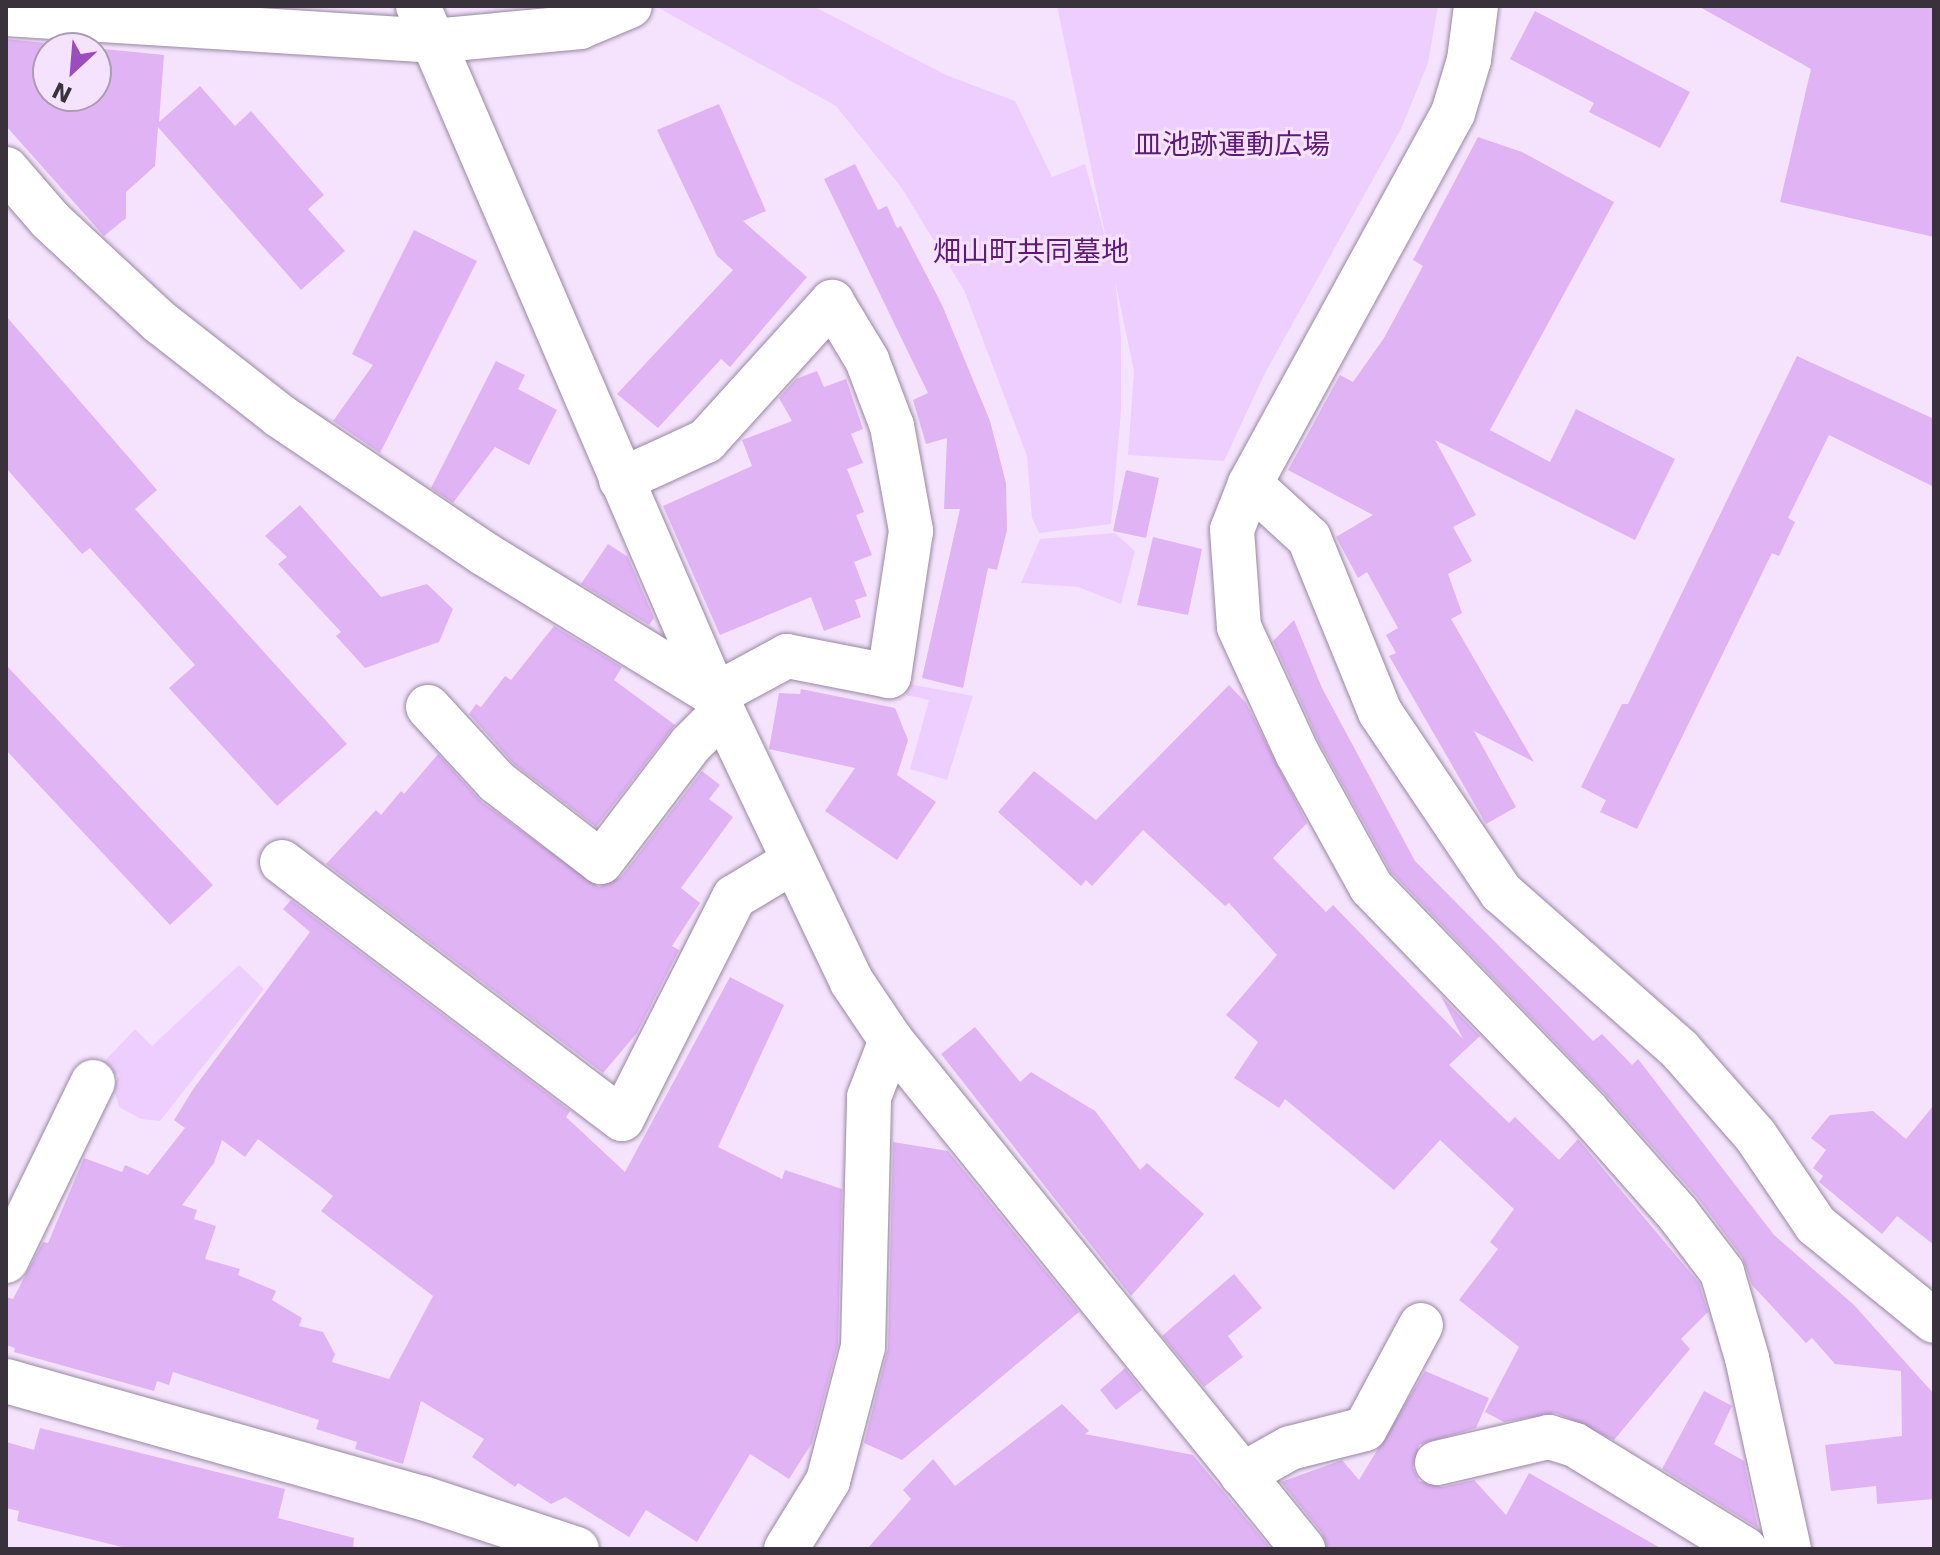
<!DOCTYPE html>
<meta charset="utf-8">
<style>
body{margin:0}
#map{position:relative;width:1940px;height:1555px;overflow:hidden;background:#f5e3fe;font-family:"DejaVu Sans","Noto Sans JP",sans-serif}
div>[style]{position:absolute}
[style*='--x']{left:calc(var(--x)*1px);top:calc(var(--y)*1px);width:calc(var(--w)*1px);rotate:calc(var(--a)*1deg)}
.green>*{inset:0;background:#eecefe}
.building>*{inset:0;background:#e0b3f5}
.roads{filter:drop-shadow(0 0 2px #9988a1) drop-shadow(0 0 2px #9988a1)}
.minor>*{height:44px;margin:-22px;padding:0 22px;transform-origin:22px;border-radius:22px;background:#fff}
span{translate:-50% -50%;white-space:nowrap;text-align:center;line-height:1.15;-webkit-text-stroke:6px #f5e3fe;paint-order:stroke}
.park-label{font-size:28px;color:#5f1a79}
.frame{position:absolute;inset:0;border:8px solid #39323d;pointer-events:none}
.north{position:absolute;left:32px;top:32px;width:80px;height:80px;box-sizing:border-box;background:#f5e3fe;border:2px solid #aa9cb1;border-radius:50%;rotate:206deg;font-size:22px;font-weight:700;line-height:32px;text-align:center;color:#39323d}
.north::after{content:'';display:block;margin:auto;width:28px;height:36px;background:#9c4dbd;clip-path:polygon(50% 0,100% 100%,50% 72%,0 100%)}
</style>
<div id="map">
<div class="green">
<div style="clip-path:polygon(655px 6px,813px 6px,946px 75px,1015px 101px,1052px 177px,1085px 164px,1114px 269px,1121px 338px,1121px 411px,1111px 524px,1039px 533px,1032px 518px,1027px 456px,964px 290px,901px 187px,836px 106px)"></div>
<div style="clip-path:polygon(1057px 6px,1438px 6px,1428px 63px,1401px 129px,1265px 373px,1224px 461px,1128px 455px,1134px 371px)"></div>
<div style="clip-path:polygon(1115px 533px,1135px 551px,1121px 604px,1078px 587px,1021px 583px,1040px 539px)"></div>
<div style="clip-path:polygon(909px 684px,973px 696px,947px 780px,910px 769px,929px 700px,906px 695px)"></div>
<div style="clip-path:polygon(239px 965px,264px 989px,160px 1121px,141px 1119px,119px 1107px,113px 1087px,119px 1076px,100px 1066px,135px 1029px,152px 1046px)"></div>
</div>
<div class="building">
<div style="clip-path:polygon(1698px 6px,1934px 6px,1934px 237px,1780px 202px,1811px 69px)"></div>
<div style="clip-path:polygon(1535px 11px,1690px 92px,1660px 148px,1589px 112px,1594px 103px,1510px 59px)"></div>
<div style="clip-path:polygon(evenodd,6px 39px,164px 55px,159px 122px,200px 86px,235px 126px,251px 111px,324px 195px,308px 209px,345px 251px,301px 290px,158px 127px,155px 166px,126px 192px,126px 218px,104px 236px,6px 126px,6px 39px,48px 48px,96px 48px,96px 96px,48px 96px,48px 48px)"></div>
<div style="clip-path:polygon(719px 104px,766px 211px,743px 221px,807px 277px,730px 367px,721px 359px,658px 428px,617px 394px,733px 270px,717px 256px,657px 130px)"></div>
<div style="clip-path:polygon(1478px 137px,1522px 152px,1614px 202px,1490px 430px,1550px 462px,1576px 409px,1675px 459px,1635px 540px,1435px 440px,1476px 515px,1453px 527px,1472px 561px,1448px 574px,1462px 613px,1451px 619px,1534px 762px,1474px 731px,1516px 807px,1486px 824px,1389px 656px,1396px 653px,1386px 635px,1398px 628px,1367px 572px,1358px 578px,1336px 537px,1373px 515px,1288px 470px,1340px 375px,1353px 382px,1384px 338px,1423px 266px,1413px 260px)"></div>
<div style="clip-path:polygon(855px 164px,878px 210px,887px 206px,897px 228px,901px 226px,942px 305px,990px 421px,1006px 483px,1007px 530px,997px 570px,988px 568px,963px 688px,922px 678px,960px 509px,944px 509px,947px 438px,926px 444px,913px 400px,928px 393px,824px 179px)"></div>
<div style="clip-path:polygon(414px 230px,477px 261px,380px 453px,333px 421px,373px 365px,352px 354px)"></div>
<div style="clip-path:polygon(6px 316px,157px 490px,135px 509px,347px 744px,277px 806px,169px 688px,195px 665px,90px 548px,82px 554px,6px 468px)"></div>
<div style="clip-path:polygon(1797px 356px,1934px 419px,1934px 487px,1829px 435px,1788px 518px,1795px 522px,1779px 556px,1772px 553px,1637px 829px,1600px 812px,1606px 800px,1581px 787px,1622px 704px,1628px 704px)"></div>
<div style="clip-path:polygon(496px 361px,525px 375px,518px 389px,557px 410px,529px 465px,495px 447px,453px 503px,431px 488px)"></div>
<div style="clip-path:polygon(817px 371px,824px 387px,846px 379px,863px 429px,851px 434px,863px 463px,847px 469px,864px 512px,856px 515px,872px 555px,854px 562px,867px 596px,855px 600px,861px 617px,824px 631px,811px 597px,720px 635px,663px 506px,752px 466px,742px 440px,792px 421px,779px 398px,796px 379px)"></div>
<div style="clip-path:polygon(1126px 470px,1159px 478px,1146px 538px,1113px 531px)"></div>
<div style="clip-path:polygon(300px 505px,381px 597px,427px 584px,453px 609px,439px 642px,365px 668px,336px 636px,341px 632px,278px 564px,287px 557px,265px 536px)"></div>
<div style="clip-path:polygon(1153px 537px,1202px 549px,1188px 615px,1137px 605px)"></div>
<div style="clip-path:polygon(608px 544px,628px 557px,654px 618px,649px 625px,581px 584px)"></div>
<div style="clip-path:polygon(1294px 620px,1322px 688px,1415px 861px,1593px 1041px,1602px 1034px,1632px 1065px,1638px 1059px,1774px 1235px,1854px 1305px,1934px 1394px,1934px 1499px,1877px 1504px,1876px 1486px,1831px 1491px,1825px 1445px,1902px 1436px,1901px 1371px,1835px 1364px,1812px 1338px,1806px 1343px,1752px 1285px,1742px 1257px,1697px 1197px,1605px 1094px,1391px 872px,1319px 742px,1273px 641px)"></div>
<div style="clip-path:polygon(554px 626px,622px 667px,614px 680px,675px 725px,596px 827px,514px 764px,469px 714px,476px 704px,481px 707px,505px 676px,511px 680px)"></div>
<div style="clip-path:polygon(6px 665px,213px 885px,170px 925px,6px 750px)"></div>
<div style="clip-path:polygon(1229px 685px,1246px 703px,1307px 823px,1273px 858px,1326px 912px,1333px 905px,1463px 1039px,1441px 996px,1480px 1036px,1449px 1065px,1509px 1123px,1515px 1117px,1559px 1160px,1578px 1139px,1699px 1283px,1708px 1312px,1681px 1339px,1690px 1349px,1614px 1440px,1556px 1413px,1504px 1422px,1485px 1412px,1519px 1347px,1459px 1300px,1498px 1249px,1490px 1242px,1514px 1209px,1440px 1140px,1394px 1190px,1285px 1099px,1279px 1108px,1234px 1078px,1258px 1042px,1226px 1015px,1277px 955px,1229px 903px,1225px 906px,1143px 830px,1092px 886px,1086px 880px,1081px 886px,998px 812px,1034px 771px,1096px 820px)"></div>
<div style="clip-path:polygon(801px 689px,895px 708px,908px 740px,897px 775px,936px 802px,897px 860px,825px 811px,855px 768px,769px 749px,779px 693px,800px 694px)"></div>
<div style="clip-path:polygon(438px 754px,482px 802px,599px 887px,621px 877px,702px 771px,720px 785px,709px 799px,733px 817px,681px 888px,700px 903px,672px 946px,679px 950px,637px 1033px,603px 1073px,326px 864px,376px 810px,381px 815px,401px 791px,404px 794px)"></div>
<div style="clip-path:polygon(evenodd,291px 900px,570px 1111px,566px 1117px,625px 1172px,730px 977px,784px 1005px,718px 1147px,782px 1179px,785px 1170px,842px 1189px,838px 1344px,812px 1443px,789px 1479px,750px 1454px,697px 1542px,646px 1510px,629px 1537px,565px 1497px,551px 1504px,518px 1483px,515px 1487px,472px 1457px,484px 1439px,421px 1401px,403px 1464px,355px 1449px,357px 1442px,316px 1429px,319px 1420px,173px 1372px,169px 1385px,157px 1381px,154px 1391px,14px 1352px,15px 1348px,6px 1345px,6px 1297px,13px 1299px,43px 1242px,48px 1243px,84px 1158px,122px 1172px,125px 1165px,148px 1175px,185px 1128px,174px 1120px,194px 1088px,310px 932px,283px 909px,291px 900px,258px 1139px,333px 1196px,321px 1211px,433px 1296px,389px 1379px,332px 1362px,335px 1354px,323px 1332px,299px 1326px,302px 1318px,272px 1300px,276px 1291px,238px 1275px,240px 1269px,205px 1259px,216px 1226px,194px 1219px,197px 1210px,182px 1205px,214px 1163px,222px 1140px,245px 1157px,258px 1139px)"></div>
<div style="clip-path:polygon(975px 1027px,1020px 1082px,1031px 1072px,1095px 1111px,1140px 1170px,1147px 1163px,1204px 1214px,1131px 1296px,941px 1054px)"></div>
<div style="clip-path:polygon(1934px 1105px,1934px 1245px,1897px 1216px,1882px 1234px,1819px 1182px,1823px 1176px,1813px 1168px,1826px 1150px,1811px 1138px,1830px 1115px,1873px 1111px,1906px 1139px)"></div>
<div style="clip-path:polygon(893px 1142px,948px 1151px,1079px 1312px,902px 1460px,864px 1443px,888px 1348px)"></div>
<div style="clip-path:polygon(1234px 1274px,1262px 1308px,1228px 1336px,1243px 1357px,1204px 1387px,1162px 1336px)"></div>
<div style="clip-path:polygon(1125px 1368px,1142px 1390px,1116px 1410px,1100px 1390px)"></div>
<div style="clip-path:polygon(1425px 1371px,1489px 1398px,1476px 1428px,1419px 1445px,1413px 1468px,1419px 1481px,1442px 1487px,1474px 1480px,1506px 1515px,1529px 1473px,1662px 1549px,1327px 1549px,1322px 1533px,1281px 1482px,1342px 1460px,1359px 1480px)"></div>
<div style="clip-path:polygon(1704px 1391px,1732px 1406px,1714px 1444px,1744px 1461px,1758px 1528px,1662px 1469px)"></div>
<div style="clip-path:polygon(1062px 1404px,1089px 1431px,1085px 1434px,1193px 1455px,1271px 1549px,867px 1549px,911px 1499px,903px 1490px,933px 1459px,955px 1486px)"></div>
<div style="clip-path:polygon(40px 1428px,285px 1489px,278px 1518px,354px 1538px,353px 1549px,130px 1549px,17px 1521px,19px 1511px,6px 1508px,6px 1442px,34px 1450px)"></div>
</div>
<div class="roads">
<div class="minor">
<div style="--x:418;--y:6;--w:750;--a:66.68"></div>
<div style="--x:715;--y:695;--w:318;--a:64.5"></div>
<div style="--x:852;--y:982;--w:70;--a:56.1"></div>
<div style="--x:891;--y:1040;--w:655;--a:51.01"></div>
<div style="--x:1476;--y:6;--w:54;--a:97.4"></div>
<div style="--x:1469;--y:60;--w:55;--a:106.8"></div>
<div style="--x:1453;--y:113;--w:423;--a:118.7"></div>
<div style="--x:1250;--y:484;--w:49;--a:111.4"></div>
<div style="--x:1232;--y:530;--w:97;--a:85.9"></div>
<div style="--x:1239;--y:627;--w:139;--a:65.3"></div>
<div style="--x:1297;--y:753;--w:153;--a:61.1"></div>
<div style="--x:1371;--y:887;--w:311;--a:46"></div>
<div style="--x:1587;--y:1111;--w:137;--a:48.5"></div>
<div style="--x:1678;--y:1214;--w:73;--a:52.8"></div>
<div style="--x:1722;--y:1272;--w:90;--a:73.8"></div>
<div style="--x:1747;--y:1358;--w:196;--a:77.6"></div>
<div style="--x:6;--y:14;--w:428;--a:3.6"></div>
<div style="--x:433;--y:41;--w:148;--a:-5.4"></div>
<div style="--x:580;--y:27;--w:54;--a:-22.8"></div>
<div style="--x:6;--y:169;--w:67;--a:49.2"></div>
<div style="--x:50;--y:220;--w:151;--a:42.9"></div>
<div style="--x:161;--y:323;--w:151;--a:38"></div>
<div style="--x:280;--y:416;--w:245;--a:34"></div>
<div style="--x:483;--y:553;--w:272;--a:31.5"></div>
<div style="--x:621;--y:480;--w:94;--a:-24.6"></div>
<div style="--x:706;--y:441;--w:188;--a:-47.8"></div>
<div style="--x:832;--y:302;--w:68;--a:58.9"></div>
<div style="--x:867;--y:360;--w:71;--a:69.3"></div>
<div style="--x:892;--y:426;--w:107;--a:79.7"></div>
<div style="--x:911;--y:531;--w:147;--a:98.6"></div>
<div style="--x:889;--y:676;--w:104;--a:-168.9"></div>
<div style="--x:787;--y:656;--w:82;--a:151.6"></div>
<div style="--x:1250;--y:484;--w:80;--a:42.5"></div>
<div style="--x:1309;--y:538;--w:188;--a:67.8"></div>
<div style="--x:1380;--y:712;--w:217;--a:56.1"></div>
<div style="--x:1501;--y:892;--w:239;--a:41.4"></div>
<div style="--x:1680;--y:1050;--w:113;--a:48.6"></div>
<div style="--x:1755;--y:1135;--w:109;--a:55.9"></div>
<div style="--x:1816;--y:1225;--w:152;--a:39.1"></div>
<div style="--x:428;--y:707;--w:102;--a:47.4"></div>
<div style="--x:497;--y:782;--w:131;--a:37.6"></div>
<div style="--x:601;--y:862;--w:148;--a:-52.7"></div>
<div style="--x:691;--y:744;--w:45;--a:-45"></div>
<div style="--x:282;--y:862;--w:426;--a:37.1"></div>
<div style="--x:622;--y:1119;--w:249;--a:-63.2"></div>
<div style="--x:734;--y:897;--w:70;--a:-31"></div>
<div style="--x:6;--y:1261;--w:199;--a:-64.1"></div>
<div style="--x:6;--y:1381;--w:433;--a:15.7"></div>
<div style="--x:423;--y:1498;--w:162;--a:18.3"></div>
<div style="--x:1437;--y:1463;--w:115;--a:-13.1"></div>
<div style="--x:1549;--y:1437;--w:27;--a:17"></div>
<div style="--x:1575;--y:1445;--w:199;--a:31.5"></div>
<div style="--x:1242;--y:1475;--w:55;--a:-29.4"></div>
<div style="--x:1290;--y:1448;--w:77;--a:-14.2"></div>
<div style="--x:1365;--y:1429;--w:118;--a:-61.7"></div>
<div style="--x:786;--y:1549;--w:80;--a:-58.3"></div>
<div style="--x:828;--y:1481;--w:138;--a:-75.4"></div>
<div style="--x:863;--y:1347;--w:250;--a:-88.6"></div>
<div style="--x:869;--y:1097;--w:61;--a:-68.9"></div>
</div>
</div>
<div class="park-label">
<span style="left:1232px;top:145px">皿池跡運動広場</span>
<span style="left:1031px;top:252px">畑山町共同墓地</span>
</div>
<div class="frame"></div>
<div class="north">N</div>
</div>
